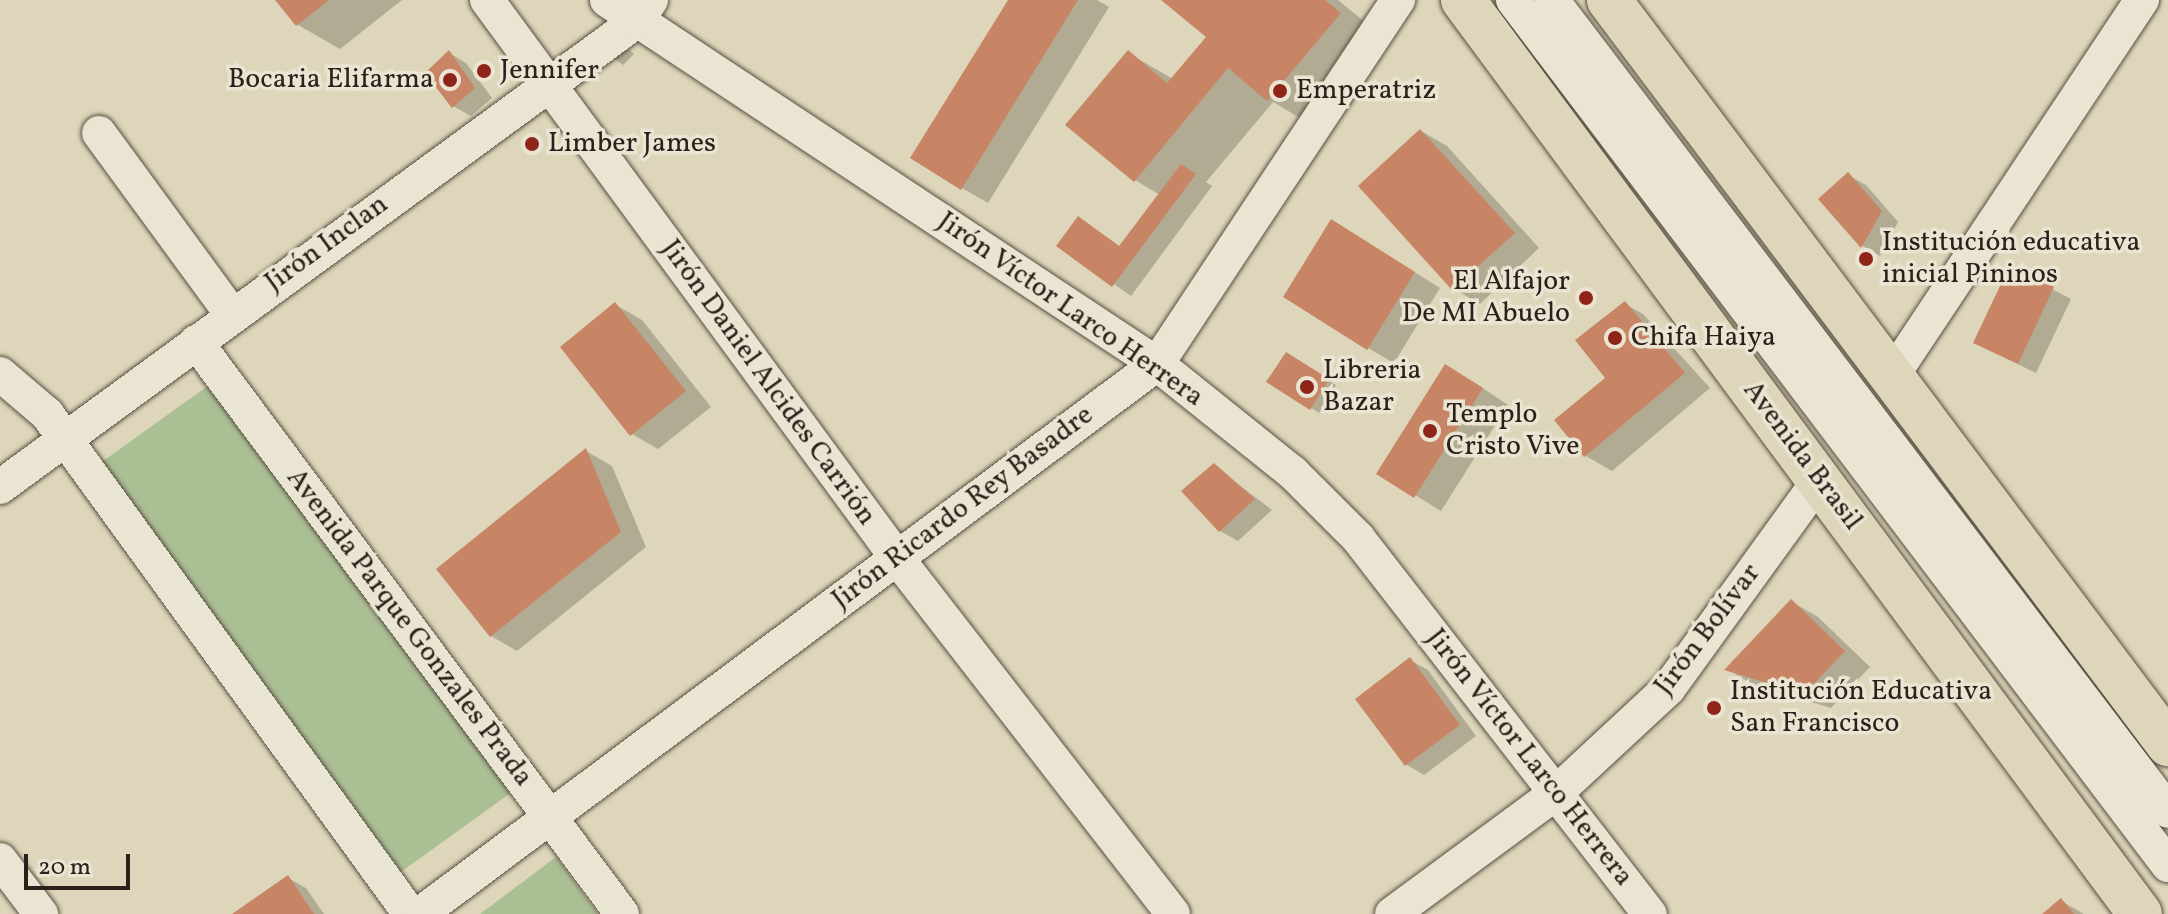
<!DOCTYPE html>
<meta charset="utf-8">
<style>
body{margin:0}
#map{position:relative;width:2168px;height:914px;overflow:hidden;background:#ded6ba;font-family:Vollkorn,serif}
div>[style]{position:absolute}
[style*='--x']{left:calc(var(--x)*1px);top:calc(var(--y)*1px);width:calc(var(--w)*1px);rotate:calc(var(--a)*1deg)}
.green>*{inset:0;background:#abbf95}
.shadow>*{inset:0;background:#0003}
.building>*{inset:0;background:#c88565}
.roads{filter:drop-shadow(0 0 2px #584e42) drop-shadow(0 0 2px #584e42)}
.minor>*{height:34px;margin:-17px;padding:0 17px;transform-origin:17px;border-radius:17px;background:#eae4d2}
.major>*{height:44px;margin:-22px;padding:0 22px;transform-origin:22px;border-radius:22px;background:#ded6ba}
.dots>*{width:22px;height:22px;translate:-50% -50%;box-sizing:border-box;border:4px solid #eae4d2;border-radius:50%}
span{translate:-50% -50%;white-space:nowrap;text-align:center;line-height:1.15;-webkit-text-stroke:7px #eae4d2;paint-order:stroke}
.poi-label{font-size:28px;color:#2b201a}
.left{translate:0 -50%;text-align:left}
.right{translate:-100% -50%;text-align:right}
.street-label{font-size:28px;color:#2b201a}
.scale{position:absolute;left:24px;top:854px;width:106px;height:36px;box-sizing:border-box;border:4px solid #2b201a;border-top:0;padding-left:10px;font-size:24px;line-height:28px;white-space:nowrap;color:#2b201a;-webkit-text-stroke:6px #eae4d2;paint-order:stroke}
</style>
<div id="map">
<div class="green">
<div style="clip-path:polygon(209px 385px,512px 792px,398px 874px,99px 464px)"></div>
<div style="clip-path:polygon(556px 857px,598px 914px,480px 914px)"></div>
</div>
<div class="shadow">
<div style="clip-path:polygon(278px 0,402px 0,340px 49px,298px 25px)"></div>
<div style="clip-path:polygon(1010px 0,1097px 0,1109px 7px,988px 203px,962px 188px)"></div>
<div style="clip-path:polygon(1165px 0,1338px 0,1389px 42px,1317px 128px,1273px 102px,1206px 182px,1212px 186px,1131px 296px,1059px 245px,1079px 219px,1121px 247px,1160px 195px,1135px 180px,1128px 53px,1173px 79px,1209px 37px)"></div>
<div style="clip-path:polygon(627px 48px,634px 54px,623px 65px,608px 54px)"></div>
<div style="clip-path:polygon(449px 53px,466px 63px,492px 98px,471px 116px,453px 106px)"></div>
<div style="clip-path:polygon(1421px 131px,1447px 146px,1539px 248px,1480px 304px,1454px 289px,1360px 186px)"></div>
<div style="clip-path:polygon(1848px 175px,1866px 185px,1898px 222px,1880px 256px,1863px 246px,1821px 199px)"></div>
<div style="clip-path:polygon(1358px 237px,1440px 288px,1394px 363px,1368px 348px)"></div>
<div style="clip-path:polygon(2011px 268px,2071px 299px,2036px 373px,1993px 352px)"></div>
<div style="clip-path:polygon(1625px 304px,1643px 314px,1710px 388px,1612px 471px,1586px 456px,1557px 421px,1607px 378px)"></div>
<div style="clip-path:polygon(616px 305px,642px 320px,711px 407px,658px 449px,632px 434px)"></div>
<div style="clip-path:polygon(1287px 355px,1336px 385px,1319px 413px,1269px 381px)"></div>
<div style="clip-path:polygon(1472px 381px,1508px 405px,1441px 511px,1379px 473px)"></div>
<div style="clip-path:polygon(586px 451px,612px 466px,646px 547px,517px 651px,491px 636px)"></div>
<div style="clip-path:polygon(1214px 466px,1272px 510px,1238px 541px,1220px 531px)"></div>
<div style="clip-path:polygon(1792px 602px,1818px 617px,1870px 667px,1831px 708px,1752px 684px,1727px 669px)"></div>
<div style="clip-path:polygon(1410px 660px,1428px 670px,1476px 736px,1424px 775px,1407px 765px)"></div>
<div style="clip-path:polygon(288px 878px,306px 888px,324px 914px,235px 914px)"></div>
<div style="clip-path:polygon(2061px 901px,2084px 914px,2045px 914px)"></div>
</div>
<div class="building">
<div style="clip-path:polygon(275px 0,329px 0,296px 26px)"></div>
<div style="clip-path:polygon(1008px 0,1078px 0,961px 190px,910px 158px)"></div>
<div style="clip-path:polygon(1161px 0,1325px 0,1341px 13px,1267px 101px,1228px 68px,1134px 182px,1065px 125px,1128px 50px,1167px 83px,1206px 37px)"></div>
<div style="clip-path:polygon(449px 50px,475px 88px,452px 108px,425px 73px)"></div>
<div style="clip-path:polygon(1420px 129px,1515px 233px,1452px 290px,1358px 186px)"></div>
<div style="clip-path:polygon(1181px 164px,1196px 174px,1112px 287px,1056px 246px,1078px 216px,1119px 246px)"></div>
<div style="clip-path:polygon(1848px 172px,1882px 211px,1861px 248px,1818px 199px)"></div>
<div style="clip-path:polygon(1331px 219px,1415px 272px,1367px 350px,1283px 297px)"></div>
<div style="clip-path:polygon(2010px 265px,2054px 287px,2018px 364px,1973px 343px)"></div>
<div style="clip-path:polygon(1625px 301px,1685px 373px,1584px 457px,1554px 420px,1605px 378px,1575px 340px)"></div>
<div style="clip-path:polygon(615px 302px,686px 391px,630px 436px,560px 347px)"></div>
<div style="clip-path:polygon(1286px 352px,1329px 379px,1310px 410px,1266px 382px)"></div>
<div style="clip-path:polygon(1445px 364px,1483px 388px,1414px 498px,1376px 474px)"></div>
<div style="clip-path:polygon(586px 448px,621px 532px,490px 637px,436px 569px)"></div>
<div style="clip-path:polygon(1214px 463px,1255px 499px,1219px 532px,1181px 491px)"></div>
<div style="clip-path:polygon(1791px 599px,1845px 651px,1804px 694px,1724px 670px)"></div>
<div style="clip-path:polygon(1410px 657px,1460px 725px,1405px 766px,1355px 699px)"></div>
<div style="clip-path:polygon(288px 875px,314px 914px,232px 914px)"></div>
<div style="clip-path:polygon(2061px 898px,2074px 914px,2042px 914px)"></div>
</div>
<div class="roads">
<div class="minor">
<div style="--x:487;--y:0;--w:692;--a:53.69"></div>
<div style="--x:897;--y:558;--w:450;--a:52.2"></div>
<div style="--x:607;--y:0;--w:660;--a:33.5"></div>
<div style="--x:1157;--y:364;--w:174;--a:38.7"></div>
<div style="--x:1293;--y:473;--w:92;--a:45"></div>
<div style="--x:1358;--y:538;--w:476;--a:52.2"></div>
<div style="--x:1513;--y:0;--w:1085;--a:52.87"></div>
<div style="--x:1552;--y:0;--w:1018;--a:52.78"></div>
<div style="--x:99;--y:133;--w:225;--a:53.8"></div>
<div style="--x:196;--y:342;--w:713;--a:53.32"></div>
<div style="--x:0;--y:374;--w:62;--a:40.4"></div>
<div style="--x:47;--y:414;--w:618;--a:54.02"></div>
<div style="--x:1892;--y:376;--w:452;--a:-56.4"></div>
<div style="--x:0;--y:487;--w:791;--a:-36.2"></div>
<div style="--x:638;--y:20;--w:24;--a:-57"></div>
<div style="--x:0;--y:860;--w:68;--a:52.8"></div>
<div style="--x:420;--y:914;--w:920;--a:-36.73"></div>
<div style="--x:1157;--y:364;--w:437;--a:-56.5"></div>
<div style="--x:1392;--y:914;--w:204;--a:-36.4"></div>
<div style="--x:1556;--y:793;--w:153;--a:-42.9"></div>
<div style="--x:1668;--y:689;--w:259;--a:-54.1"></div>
</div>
<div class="major">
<div style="--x:1463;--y:0;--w:1137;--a:53.47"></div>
<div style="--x:1609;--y:0;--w:931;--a:53.08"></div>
</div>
</div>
<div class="dots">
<div style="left:484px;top:71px;background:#8f2418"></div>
<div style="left:450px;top:80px;background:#8f2418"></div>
<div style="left:1280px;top:91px;background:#8f2418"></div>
<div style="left:532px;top:144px;background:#8f2418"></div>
<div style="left:1866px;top:259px;background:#8f2418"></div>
<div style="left:1586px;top:298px;background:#8f2418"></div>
<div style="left:1615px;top:338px;background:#8f2418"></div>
<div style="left:1307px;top:387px;background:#8f2418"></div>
<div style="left:1430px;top:431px;background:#8f2418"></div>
<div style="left:1714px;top:708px;background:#8f2418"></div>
</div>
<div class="poi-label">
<span class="left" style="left:500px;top:71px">Jennifer</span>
<span class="right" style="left:434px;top:80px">Bocaria Elifarma</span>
<span class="left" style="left:1296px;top:91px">Emperatriz</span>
<span class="left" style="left:548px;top:144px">Limber James</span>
<span class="left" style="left:1882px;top:259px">Institución educativa<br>inicial Pininos</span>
<span class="right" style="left:1570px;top:298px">El Alfajor<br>De MI Abuelo</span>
<span class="left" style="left:1631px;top:338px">Chifa Haiya</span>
<span class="left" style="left:1323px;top:387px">Libreria<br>Bazar</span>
<span class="left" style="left:1446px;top:431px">Templo<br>Cristo Vive</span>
<span class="left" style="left:1730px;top:708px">Institución Educativa<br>San Francisco</span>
</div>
<div class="street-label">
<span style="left:327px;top:244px;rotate:-36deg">Jirón Inclan</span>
<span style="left:1070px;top:310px;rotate:35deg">Jirón Víctor Larco Herrera</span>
<span style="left:768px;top:383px;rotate:54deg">Jirón Daniel Alcides Carrión</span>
<span style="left:1802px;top:456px;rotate:53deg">Avenida Brasil</span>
<span style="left:963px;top:508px;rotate:-37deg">Jirón Ricardo Rey Basadre</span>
<span style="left:409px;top:628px;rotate:53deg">Avenida Parque Gonzales Prada</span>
<span style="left:1708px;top:630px;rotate:-53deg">Jirón Bolívar</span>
<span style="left:1529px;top:758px;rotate:52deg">Jirón Víctor Larco Herrera</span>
</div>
<div class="scale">20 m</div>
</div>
